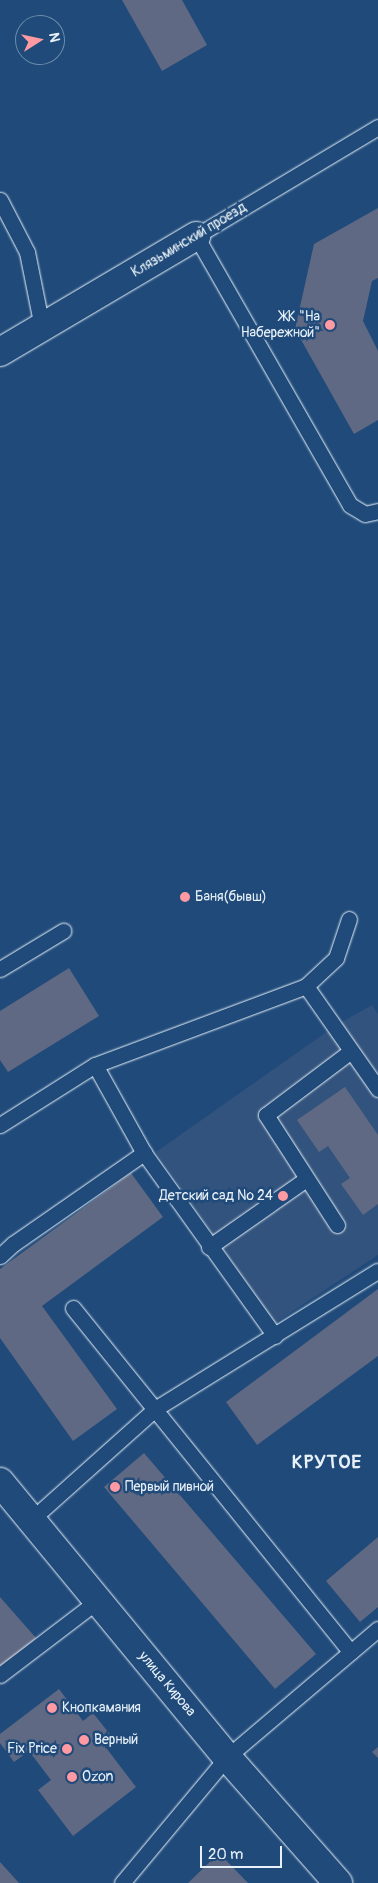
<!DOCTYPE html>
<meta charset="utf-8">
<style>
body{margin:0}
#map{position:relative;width:378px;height:1883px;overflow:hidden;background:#1f4a7a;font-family:Pangolin,sans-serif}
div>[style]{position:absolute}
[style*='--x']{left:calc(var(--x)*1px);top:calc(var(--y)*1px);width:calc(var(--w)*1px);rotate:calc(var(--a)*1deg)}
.built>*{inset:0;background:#32537d}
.building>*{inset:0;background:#606983}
.roads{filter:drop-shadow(0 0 1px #e8f1f8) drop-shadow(0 0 1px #e8f1f8)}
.lane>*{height:15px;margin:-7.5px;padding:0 7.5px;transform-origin:7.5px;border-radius:7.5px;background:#1f4a7a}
.street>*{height:28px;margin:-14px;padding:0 14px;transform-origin:14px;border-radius:14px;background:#1f4a7a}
.secondary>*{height:28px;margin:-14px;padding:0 14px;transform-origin:14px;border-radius:14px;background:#1f4a7a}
.dots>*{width:14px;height:14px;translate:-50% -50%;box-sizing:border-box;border:2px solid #1f4a7a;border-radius:50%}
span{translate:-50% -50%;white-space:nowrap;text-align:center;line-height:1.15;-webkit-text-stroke:5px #1f4a7a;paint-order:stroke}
.street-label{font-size:14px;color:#e8f1f8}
.poi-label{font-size:14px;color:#e8f1f8}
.right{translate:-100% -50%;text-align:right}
.left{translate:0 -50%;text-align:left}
.district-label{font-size:19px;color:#e8f1f8;font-weight:700;letter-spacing:1px}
.north{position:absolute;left:15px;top:15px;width:50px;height:50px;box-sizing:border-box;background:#1f4a7a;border:1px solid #6f8dac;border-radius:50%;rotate:80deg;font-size:14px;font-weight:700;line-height:20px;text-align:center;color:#e8f1f8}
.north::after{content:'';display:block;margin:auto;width:18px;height:22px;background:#ff9aa2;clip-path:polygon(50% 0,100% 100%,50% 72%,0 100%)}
.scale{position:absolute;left:200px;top:1846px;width:82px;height:22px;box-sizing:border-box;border:2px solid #e8f1f8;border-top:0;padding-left:6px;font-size:15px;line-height:18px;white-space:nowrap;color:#e8f1f8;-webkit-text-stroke:4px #1f4a7a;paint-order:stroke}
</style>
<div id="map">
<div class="built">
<div style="clip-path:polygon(372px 1005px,378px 1014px,378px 1255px,275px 1323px,156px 1152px,335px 1026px)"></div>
</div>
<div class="building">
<div style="clip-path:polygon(122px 0,182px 0,207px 45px,162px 71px)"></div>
<div style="clip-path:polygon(378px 208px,378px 278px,372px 281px,363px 321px,378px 351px,378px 420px,354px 434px,295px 329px,314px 244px)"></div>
<div style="clip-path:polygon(69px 968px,99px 1016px,8px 1072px,0 1060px,0 1011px)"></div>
<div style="clip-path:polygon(345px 1087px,378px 1135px,378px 1204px,363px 1215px,341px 1184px,350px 1178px,328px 1146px,319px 1152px,297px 1120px)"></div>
<div style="clip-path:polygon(131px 1173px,163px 1217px,42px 1306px,117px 1409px,73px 1441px,0 1338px,0 1269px)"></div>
<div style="clip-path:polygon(378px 1289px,378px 1356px,257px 1445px,226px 1402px)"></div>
<div style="clip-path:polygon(144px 1453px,316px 1654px,275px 1689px,104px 1487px)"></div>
<div style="clip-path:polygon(378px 1537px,378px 1607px,360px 1622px,326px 1581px)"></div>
<div style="clip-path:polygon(0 1597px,36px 1638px,0 1671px)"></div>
<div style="clip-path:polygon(59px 1689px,83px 1721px,93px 1713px,113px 1738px,104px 1745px,136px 1787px,73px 1836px,38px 1790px,51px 1780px,29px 1751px,14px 1762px,0 1743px,0 1734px)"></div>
<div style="clip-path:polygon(378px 1747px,378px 1758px,372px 1752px)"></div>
<div style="clip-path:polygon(219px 1853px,248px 1883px,188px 1883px)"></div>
<div style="clip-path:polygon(0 1862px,19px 1883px,0 1883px)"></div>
</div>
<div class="roads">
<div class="lane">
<div style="--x:378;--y:127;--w:212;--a:149.1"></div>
<div style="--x:196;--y:236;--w:310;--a:60.2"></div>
<div style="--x:350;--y:505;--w:17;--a:31"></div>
<div style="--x:365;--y:514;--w:13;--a:-13"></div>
<div style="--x:0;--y:200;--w:59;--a:62.6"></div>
<div style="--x:27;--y:252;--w:76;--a:78.7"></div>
<div style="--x:0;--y:969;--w:74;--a:-31.1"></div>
<div style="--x:306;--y:986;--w:126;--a:55"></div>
<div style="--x:95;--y:1065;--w:101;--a:60.9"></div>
<div style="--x:144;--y:1153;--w:225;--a:54.4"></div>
<div style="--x:0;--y:1125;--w:112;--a:-32.3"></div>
<div style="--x:95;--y:1065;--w:225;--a:-20.5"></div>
<div style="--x:306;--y:986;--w:41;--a:-43"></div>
<div style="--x:336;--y:958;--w:41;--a:-71.6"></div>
<div style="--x:337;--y:1225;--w:131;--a:-122.8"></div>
<div style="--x:266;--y:1115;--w:106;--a:-37"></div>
<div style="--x:209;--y:1247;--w:118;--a:-35"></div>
<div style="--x:0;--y:1256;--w:18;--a:-43"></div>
<div style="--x:13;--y:1244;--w:160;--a:-34.8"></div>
<div style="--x:73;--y:1308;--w:442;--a:51.1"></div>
<div style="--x:32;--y:1519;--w:165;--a:-41.8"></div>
<div style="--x:155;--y:1409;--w:262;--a:-31.8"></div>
<div style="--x:0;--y:1675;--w:122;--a:-37.3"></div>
<div style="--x:122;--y:1883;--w:164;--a:-50.2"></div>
<div style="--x:227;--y:1757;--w:198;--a:-40.3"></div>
</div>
<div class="street">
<div style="--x:0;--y:352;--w:228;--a:-30.6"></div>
</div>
<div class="secondary">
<div style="--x:0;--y:1482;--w:357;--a:50.5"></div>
<div style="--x:227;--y:1757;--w:168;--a:48.6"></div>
</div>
</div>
<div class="dots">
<div style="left:330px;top:325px;background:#ff9aa2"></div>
<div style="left:185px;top:897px;background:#ff9aa2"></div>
<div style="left:283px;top:1196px;background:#ff9aa2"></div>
<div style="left:115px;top:1487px;background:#ff9aa2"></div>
<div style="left:52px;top:1708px;background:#ff9aa2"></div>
<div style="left:84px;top:1740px;background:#ff9aa2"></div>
<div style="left:67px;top:1749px;background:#ff9aa2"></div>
<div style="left:72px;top:1777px;background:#ff9aa2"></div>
</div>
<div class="street-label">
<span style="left:189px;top:240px;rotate:-31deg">Клязьминский проезд</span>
<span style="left:167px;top:1684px;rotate:50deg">улица Кирова</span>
</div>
<div class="poi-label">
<span class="right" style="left:320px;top:325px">ЖК "На<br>Набережной"</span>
<span class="left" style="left:195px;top:897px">Баня(бывш)</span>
<span class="right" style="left:273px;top:1196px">Детский сад № 24</span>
<span class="left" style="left:125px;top:1487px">Первый пивной</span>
<span class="left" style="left:62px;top:1708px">Кнопкамания</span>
<span class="left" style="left:94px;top:1740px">Верный</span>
<span class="right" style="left:57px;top:1749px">Fix Price</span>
<span class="left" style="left:82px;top:1777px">Ozon</span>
</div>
<div class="district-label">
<span style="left:327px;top:1463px">КРУТОЕ</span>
</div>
<div class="north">N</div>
<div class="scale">20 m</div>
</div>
